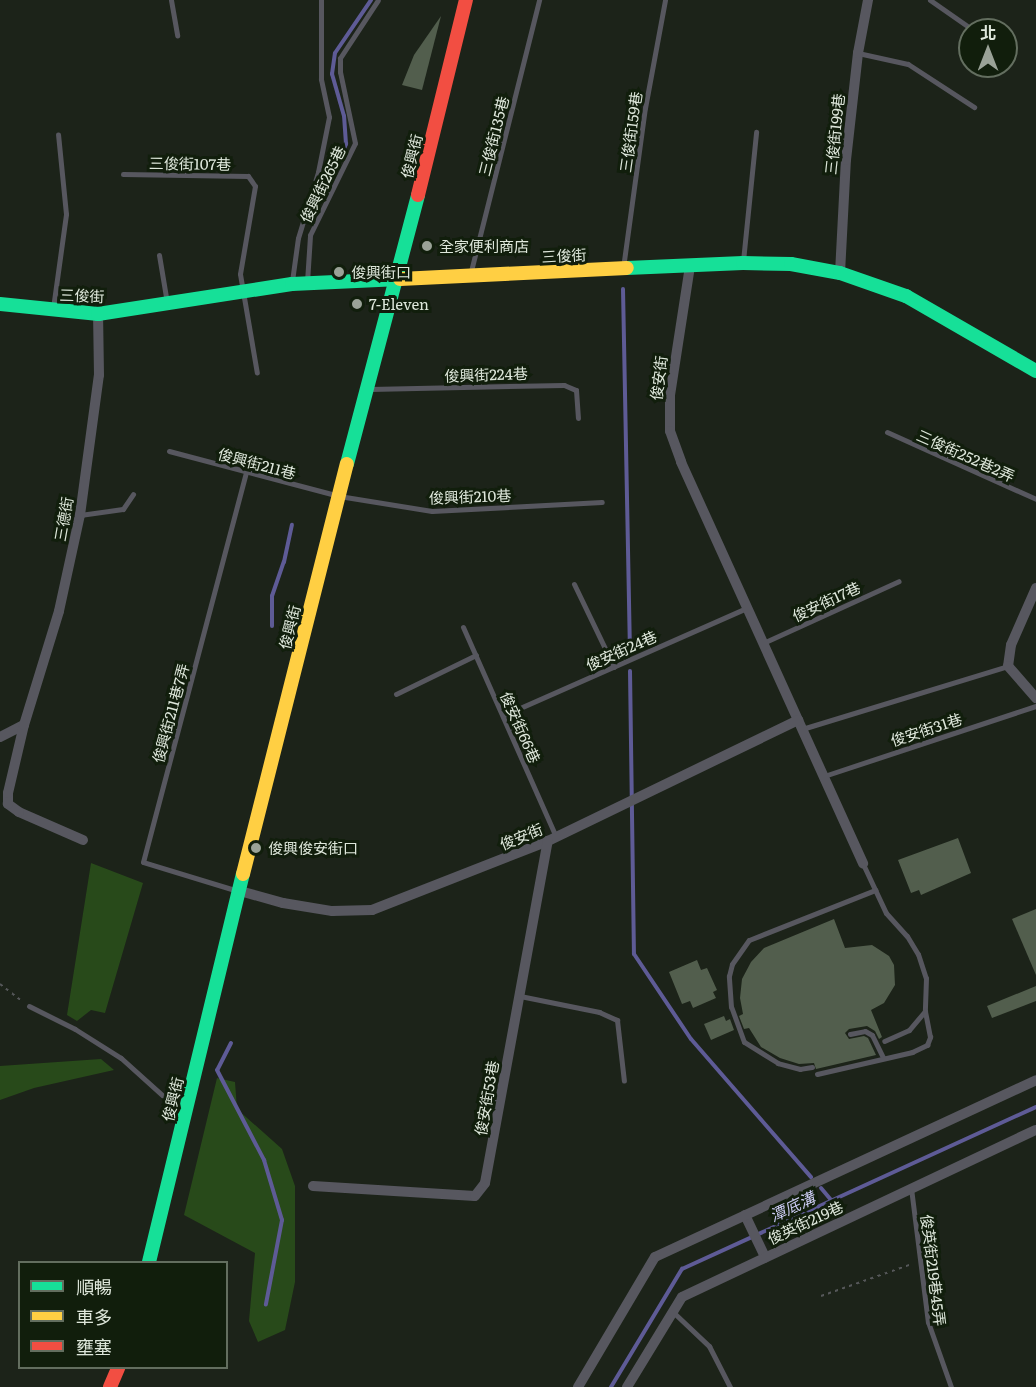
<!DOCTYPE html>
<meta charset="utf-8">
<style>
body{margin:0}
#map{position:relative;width:1036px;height:1387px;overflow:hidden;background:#1c2319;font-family:Literata,"Noto Sans TC",serif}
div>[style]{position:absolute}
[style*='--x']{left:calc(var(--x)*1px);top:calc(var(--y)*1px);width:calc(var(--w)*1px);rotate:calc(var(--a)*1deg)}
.green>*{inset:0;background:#284a1a}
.stream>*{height:4px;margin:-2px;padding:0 2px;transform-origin:2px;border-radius:2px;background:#5e5b96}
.building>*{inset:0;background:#525e4d}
.path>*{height:2px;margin-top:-1px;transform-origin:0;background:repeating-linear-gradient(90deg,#555759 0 3px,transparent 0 7.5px)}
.lane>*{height:5px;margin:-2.5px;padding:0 2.5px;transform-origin:2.5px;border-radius:2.5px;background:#57575f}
.street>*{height:10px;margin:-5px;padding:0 5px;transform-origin:5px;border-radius:5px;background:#57575f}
.fast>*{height:14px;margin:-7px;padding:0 7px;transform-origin:7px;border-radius:7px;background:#16e098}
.slow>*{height:14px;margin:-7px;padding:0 7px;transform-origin:7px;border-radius:7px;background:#ffcf43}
.jam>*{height:14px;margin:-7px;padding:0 7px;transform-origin:7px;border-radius:7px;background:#f24e42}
.dots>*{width:16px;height:16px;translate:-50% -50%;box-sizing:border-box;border:3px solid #111e0c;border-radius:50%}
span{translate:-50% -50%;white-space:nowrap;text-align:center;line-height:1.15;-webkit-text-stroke:6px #111e0c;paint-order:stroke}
.street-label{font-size:15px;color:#dee7db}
.poi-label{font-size:15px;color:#dee7db}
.left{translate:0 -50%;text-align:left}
.water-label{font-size:16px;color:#cacaf1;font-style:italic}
.legend{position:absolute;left:18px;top:1261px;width:210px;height:108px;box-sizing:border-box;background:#111e0c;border:2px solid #636e5f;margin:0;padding:8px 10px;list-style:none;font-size:18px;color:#dee7db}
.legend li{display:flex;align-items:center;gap:12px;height:30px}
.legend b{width:30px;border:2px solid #636e5f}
.north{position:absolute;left:958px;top:18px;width:60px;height:60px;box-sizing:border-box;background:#111e0c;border:2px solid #636e5f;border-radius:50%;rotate:0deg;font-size:16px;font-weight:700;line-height:24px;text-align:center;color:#dee7db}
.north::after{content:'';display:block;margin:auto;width:21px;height:27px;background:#9aa297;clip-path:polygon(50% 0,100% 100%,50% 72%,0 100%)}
</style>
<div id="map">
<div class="green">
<div style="clip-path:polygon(91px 863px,143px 883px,105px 1013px,91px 1010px,77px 1021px,67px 1015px)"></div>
<div style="clip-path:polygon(101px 1059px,114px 1070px,34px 1088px,0 1100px,0 1066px)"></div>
<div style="clip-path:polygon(217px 1078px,235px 1082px,237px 1109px,282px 1149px,295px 1186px,295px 1282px,285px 1330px,258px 1342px,249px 1321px,255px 1253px,184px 1215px)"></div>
</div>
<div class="stream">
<div style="--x:338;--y:163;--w:21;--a:-67"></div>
<div style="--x:346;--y:144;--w:28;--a:-94"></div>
<div style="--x:344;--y:116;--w:44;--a:-105.9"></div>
<div style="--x:332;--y:74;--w:21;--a:-82"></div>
<div style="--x:335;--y:53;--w:64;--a:-55.8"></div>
<div style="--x:623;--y:289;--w:359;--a:88.9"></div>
<div style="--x:272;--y:626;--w:30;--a:-90"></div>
<div style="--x:272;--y:596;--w:36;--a:-71"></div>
<div style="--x:284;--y:562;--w:38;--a:-78"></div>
<div style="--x:630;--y:671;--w:283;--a:89.2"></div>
<div style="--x:634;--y:954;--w:102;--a:56.2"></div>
<div style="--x:691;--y:1039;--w:183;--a:49"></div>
<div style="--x:231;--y:1043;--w:30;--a:117"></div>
<div style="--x:217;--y:1070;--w:102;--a:62.4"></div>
<div style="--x:264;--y:1160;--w:63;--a:73.3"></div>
<div style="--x:282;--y:1220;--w:86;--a:100.8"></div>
<div style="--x:821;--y:1188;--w:16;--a:50"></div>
<div style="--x:611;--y:1387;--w:138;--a:-59"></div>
<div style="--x:682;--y:1269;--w:389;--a:-24.6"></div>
</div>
<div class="building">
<div style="clip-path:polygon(441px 16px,422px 90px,402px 85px,414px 55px)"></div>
<div style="clip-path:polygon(958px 838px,971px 873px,921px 895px,919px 890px,911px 893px,898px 860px)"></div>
<div style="clip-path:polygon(1036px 909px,1036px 975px,1012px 919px)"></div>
<div style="clip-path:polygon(834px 919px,845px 948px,872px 945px,889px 956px,894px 965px,895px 985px,884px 1003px,871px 1010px,882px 1037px,879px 1039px,875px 1031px,867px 1026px,849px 1029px,845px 1033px,849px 1039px,864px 1036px,868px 1038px,876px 1055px,816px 1069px,814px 1063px,799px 1064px,780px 1058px,761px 1047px,749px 1028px,744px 1029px,739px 1016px,743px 1014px,740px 998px,742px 979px,751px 962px,764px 948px)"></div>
<div style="clip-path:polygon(697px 960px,701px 970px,707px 968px,717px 990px,713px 992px,716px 998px,693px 1008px,690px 1001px,682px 1004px,669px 972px)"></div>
<div style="clip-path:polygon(1036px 986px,1036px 1001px,992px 1018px,987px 1006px)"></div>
<div style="clip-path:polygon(724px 1016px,726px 1021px,730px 1019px,734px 1030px,711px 1040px,704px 1024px)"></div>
</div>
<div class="path">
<div style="--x:0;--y:984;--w:28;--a:38"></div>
<div style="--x:821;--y:1296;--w:96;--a:-19.4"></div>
</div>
<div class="lane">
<div style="--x:171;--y:0;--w:36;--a:80"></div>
<div style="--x:930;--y:0;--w:52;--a:34.9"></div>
<div style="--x:858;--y:53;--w:51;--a:12.4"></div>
<div style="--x:908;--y:64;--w:79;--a:33.1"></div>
<div style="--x:123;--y:174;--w:125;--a:0.9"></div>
<div style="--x:248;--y:176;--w:12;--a:55"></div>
<div style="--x:255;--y:186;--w:89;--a:99.7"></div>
<div style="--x:240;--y:274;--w:100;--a:80.3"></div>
<div style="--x:159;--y:255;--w:49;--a:80.5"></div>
<div style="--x:743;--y:261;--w:130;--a:-84.2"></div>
<div style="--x:623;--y:268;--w:162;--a:-82.2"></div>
<div style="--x:645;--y:108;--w:110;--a:-79.5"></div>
<div style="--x:470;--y:275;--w:284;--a:-75.9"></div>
<div style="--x:292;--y:281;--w:43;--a:-82.1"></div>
<div style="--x:298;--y:238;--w:69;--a:-73.1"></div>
<div style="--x:318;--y:172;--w:56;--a:-78.7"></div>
<div style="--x:329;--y:117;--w:39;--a:-102"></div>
<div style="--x:321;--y:79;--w:79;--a:-90"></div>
<div style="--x:307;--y:282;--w:47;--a:-86.3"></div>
<div style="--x:310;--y:235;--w:102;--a:-63.9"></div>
<div style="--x:355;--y:143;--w:73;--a:-101.9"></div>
<div style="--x:340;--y:72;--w:14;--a:-90"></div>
<div style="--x:340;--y:58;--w:69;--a:-56.8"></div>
<div style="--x:53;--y:308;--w:95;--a:-82.1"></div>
<div style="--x:66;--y:214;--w:80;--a:-95.7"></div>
<div style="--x:370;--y:389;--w:194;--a:-1.2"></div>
<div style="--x:564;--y:385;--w:13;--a:23"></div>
<div style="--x:576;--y:390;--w:28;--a:86"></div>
<div style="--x:887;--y:432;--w:163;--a:24.2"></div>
<div style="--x:169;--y:451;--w:176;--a:14.8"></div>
<div style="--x:339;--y:496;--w:94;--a:9.2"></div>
<div style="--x:432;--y:511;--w:170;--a:-3"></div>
<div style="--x:80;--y:515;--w:43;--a:-7.9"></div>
<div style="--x:123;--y:509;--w:18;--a:-56"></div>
<div style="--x:574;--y:584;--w:92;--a:64.3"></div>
<div style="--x:463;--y:627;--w:230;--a:66.1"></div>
<div style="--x:763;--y:643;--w:149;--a:-24.5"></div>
<div style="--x:396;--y:694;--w:89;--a:-26"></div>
<div style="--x:504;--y:715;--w:266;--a:-23.8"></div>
<div style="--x:802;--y:729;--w:215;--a:-17"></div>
<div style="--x:824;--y:776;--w:223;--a:-18.3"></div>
<div style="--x:863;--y:864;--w:54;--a:64.9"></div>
<div style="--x:886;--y:913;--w:31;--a:48"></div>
<div style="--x:907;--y:936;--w:21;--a:59"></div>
<div style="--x:918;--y:954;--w:25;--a:72"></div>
<div style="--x:926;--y:978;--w:33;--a:92"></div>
<div style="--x:925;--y:1011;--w:25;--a:130"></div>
<div style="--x:909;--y:1030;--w:27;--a:156"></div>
<div style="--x:238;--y:891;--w:99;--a:-163"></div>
<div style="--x:143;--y:862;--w:402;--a:-75.2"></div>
<div style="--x:520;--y:996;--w:81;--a:11.4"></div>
<div style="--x:599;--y:1012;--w:20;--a:24"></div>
<div style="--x:617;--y:1020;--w:61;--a:83.5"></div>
<div style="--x:29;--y:1006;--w:51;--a:26.6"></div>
<div style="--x:75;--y:1029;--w:54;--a:32.2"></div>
<div style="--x:121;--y:1058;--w:82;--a:42"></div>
<div style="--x:850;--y:1034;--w:15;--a:-11"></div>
<div style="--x:865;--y:1031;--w:8;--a:30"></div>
<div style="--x:872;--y:1035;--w:25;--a:64"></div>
<div style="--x:812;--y:1067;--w:12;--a:171"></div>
<div style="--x:800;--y:1069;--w:23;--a:-165"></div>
<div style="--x:778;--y:1063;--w:40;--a:-148"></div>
<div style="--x:744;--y:1042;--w:37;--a:-110"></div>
<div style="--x:731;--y:1007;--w:31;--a:-94"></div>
<div style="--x:729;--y:976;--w:12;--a:-76"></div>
<div style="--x:732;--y:964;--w:29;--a:-55"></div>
<div style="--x:749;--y:940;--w:136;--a:-21.6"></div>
<div style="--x:817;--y:1074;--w:98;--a:-13"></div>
<div style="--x:912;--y:1052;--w:17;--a:-25"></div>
<div style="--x:927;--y:1045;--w:9;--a:-69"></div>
<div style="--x:930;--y:1037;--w:26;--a:-101"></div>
<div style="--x:911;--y:1188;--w:135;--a:82.8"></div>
<div style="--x:928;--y:1322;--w:69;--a:70.5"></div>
<div style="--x:673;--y:1312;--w:50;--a:43.4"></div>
<div style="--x:709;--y:1346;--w:46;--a:62.9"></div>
</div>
<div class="street">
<div style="--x:690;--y:266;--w:131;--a:98.8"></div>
<div style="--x:670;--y:395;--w:36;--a:90"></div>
<div style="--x:670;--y:431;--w:33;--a:70"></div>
<div style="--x:681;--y:462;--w:441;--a:65.6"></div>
<div style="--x:840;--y:273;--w:113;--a:-87"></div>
<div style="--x:846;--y:160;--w:108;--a:-83.6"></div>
<div style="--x:858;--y:53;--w:54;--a:-79.3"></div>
<div style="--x:1036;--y:588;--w:62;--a:113.7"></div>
<div style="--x:1011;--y:645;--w:21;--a:98"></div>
<div style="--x:1008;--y:666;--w:43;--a:48.8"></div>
<div style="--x:0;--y:737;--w:27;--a:-27"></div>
<div style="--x:83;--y:840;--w:70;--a:-156.4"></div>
<div style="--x:19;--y:812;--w:14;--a:-144"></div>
<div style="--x:8;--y:804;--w:11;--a:-90"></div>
<div style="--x:8;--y:793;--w:70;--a:-76.8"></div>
<div style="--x:24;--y:725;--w:119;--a:-72.9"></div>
<div style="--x:59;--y:611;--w:98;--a:-77.7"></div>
<div style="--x:80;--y:515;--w:141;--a:-82.3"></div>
<div style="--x:99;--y:375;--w:61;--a:-90.9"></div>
<div style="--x:240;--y:891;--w:45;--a:15.6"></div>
<div style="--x:283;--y:903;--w:50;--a:9.3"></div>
<div style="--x:332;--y:911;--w:40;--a:-1.4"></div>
<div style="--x:372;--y:910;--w:189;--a:-21.4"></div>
<div style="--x:548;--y:841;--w:278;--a:-25.8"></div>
<div style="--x:313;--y:1186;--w:162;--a:3.5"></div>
<div style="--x:475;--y:1196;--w:16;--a:-52"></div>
<div style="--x:485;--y:1183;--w:348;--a:-79.6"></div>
<div style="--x:745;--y:1215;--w:47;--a:64.5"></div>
<div style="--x:578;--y:1387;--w:151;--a:-59.4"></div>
<div style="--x:655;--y:1257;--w:420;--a:-24.9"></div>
<div style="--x:627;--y:1387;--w:105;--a:-58.6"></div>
<div style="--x:682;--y:1297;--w:391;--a:-25.3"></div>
</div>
<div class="fast">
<div style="--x:627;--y:268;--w:116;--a:-2.5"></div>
<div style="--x:743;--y:263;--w:48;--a:1.2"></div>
<div style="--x:791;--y:264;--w:50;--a:10.4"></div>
<div style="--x:840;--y:273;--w:70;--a:19.2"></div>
<div style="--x:906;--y:296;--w:150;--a:30"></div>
<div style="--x:0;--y:304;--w:99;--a:5.8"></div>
<div style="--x:98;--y:314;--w:196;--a:-8.8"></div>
<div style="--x:292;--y:284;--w:108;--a:-2.7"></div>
<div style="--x:347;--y:464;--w:278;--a:-75.2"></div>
<div style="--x:149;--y:1262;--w:399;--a:-76.4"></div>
</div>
<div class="slow">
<div style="--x:400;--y:279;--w:227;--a:-2.8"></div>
<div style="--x:243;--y:874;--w:423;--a:-75.8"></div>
</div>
<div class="jam">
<div style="--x:418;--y:195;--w:201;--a:-76.2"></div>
<div style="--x:110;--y:1387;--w:21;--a:-67"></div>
</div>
<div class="dots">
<div style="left:427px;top:246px;background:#9aa297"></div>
<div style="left:339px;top:272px;background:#9aa297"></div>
<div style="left:357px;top:304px;background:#9aa297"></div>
<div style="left:256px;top:848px;background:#9aa297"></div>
</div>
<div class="street-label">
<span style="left:630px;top:132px;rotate:-82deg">三俊街159巷</span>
<span style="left:834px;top:134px;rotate:-84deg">三俊街199巷</span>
<span style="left:493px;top:136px;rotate:-76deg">三俊街135巷</span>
<span style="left:411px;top:156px;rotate:-76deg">俊興街</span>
<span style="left:190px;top:163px;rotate:1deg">三俊街107巷</span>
<span style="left:322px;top:184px;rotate:-64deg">俊興街265巷</span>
<span style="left:564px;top:255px;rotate:-3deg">三俊街</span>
<span style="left:82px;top:295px;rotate:2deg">三俊街</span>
<span style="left:486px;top:374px;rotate:-2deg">俊興街224巷</span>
<span style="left:658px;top:378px;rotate:-83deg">俊安街</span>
<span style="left:966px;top:455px;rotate:24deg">三俊街252巷2弄</span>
<span style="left:257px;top:463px;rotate:15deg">俊興街211巷</span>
<span style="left:470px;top:496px;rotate:-2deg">俊興街210巷</span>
<span style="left:63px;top:519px;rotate:-80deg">三德街</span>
<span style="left:826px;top:601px;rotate:-25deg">俊安街17巷</span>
<span style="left:289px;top:627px;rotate:-76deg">俊興街</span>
<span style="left:621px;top:650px;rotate:-24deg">俊安街24巷</span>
<span style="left:170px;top:713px;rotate:-75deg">俊興街211巷7弄</span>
<span style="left:521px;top:727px;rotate:66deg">俊安街66巷</span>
<span style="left:926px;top:729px;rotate:-18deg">俊安街31巷</span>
<span style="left:521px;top:836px;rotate:-22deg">俊安街</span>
<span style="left:486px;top:1098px;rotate:-80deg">俊安街53巷</span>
<span style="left:172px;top:1099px;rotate:-76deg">俊興街</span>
<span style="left:805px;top:1222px;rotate:-25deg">俊英街219巷</span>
<span style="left:934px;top:1270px;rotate:83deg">俊英街219巷45弄</span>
</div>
<div class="poi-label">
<span class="left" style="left:439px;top:246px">全家便利商店</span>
<span class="left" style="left:351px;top:272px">俊興街口</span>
<span class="left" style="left:369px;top:304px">7-Eleven</span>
<span class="left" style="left:268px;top:848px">俊興俊安街口</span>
</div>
<div class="water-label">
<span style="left:792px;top:1206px;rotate:-25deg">潭底溝</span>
</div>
<ul class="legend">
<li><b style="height:8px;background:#16e098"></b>順暢</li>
<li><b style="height:8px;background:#ffcf43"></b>車多</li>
<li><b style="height:8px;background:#f24e42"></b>壅塞</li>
</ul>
<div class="north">北</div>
</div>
